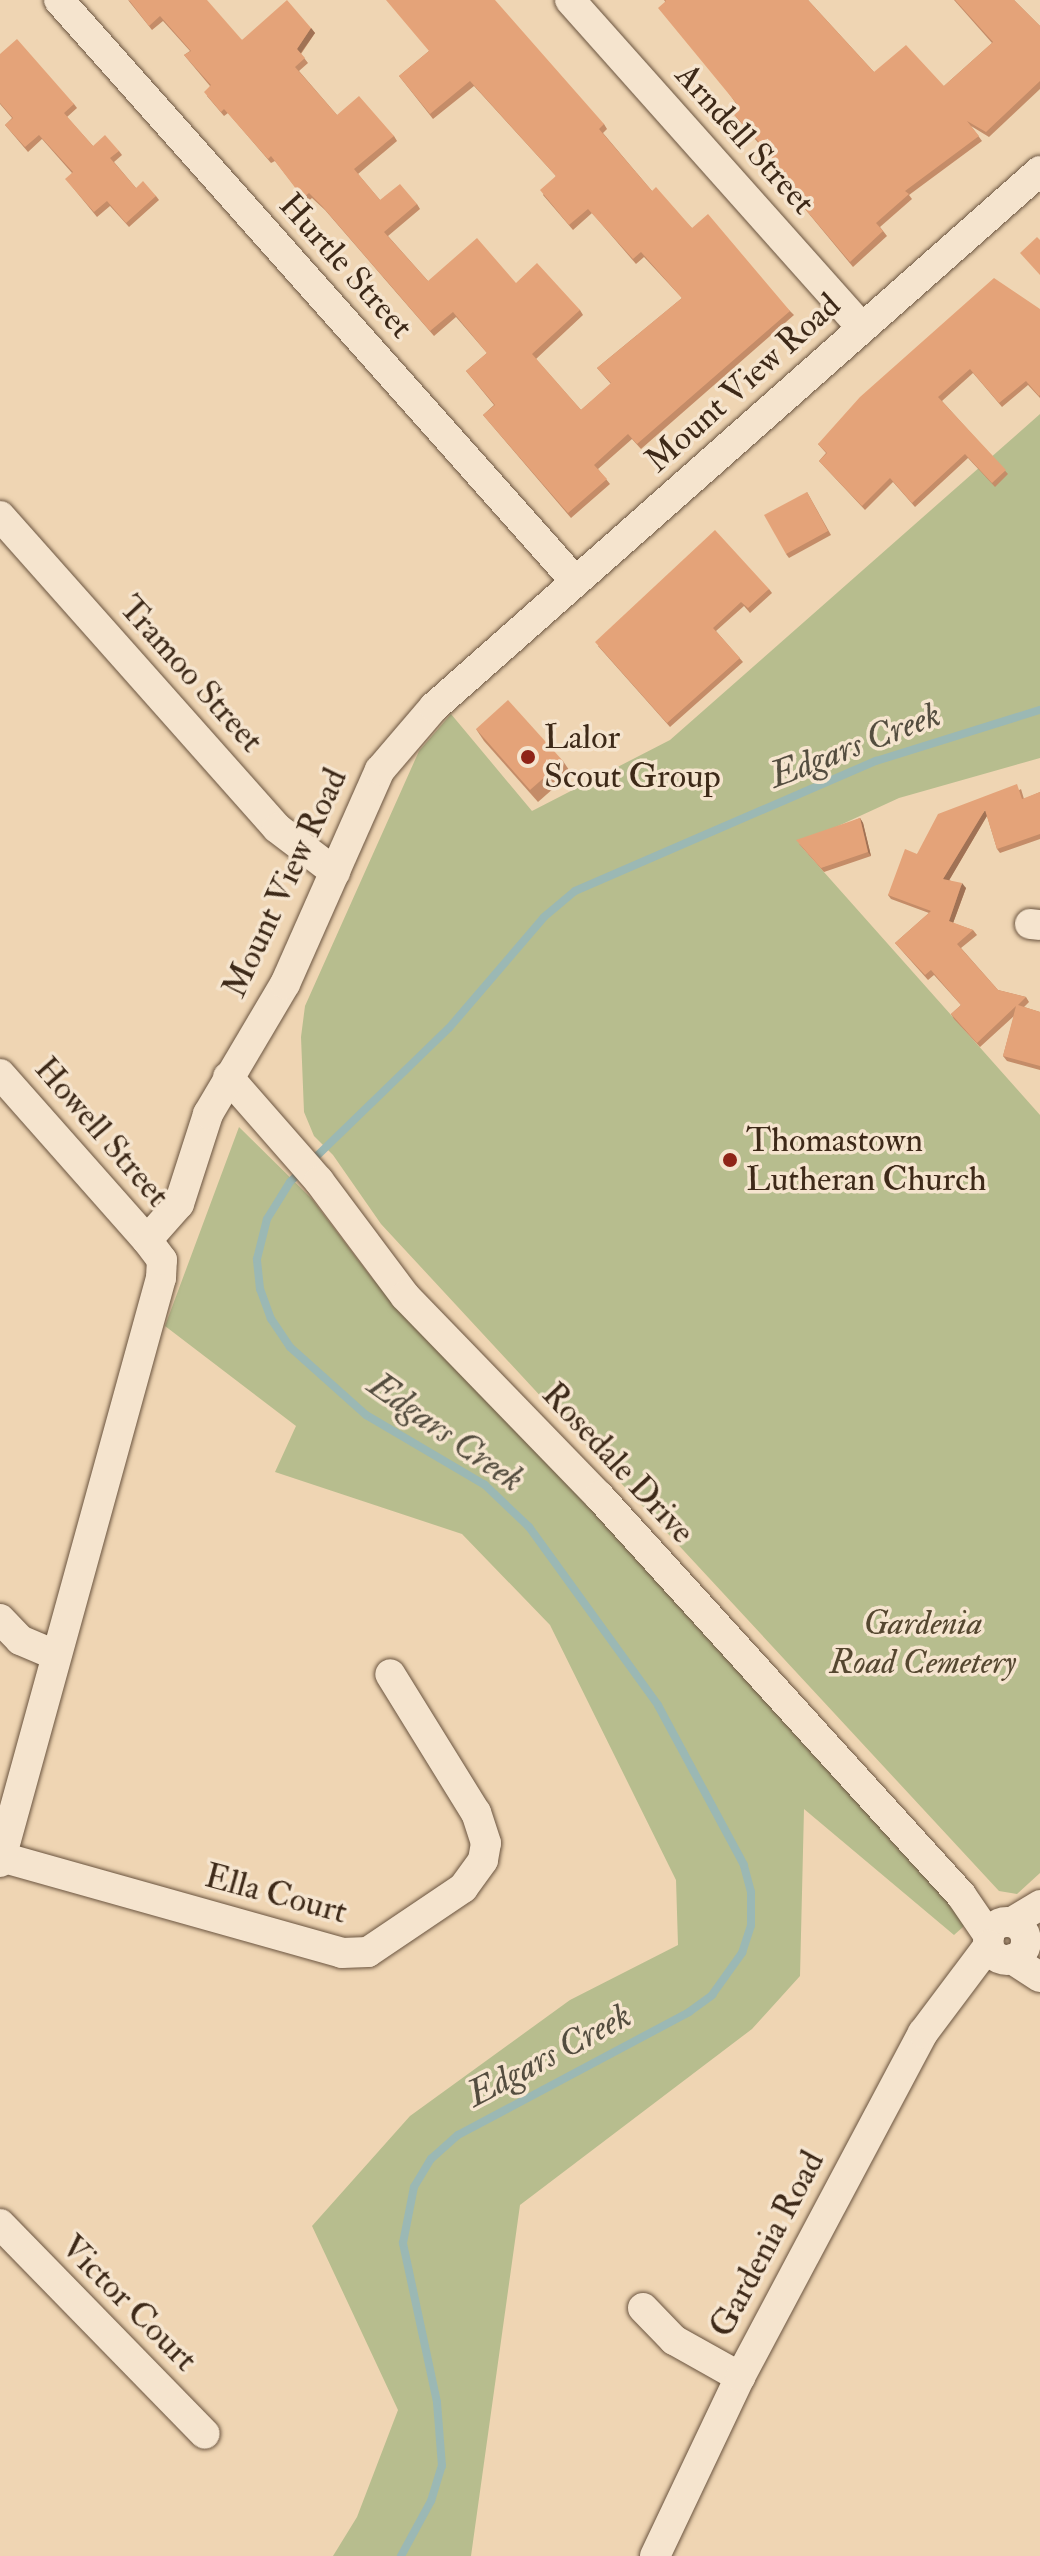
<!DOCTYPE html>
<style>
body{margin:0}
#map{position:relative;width:1040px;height:2556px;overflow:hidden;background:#efd5b3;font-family:"IM FELL Double Pica",serif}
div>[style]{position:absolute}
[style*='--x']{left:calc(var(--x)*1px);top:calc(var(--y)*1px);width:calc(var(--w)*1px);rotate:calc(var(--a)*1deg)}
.green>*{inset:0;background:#b7bd8e}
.stream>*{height:8px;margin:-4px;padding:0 4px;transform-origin:4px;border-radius:4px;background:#9bb8b4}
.roads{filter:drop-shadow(0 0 2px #6a543f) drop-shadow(0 0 2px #6a543f)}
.minor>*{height:30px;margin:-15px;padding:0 15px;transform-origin:15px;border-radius:15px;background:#f5e4ce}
.minor>.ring{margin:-15px;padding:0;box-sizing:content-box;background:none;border:30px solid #f5e4ce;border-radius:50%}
.wall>*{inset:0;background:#c48c68}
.shaded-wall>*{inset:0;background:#a07255}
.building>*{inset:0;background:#e4a379}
.dots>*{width:22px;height:22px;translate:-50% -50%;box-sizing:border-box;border:4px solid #f5e4ce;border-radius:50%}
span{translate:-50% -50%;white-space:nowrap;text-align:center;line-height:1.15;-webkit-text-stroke:7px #f5e4ce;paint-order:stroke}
.street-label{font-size:34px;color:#3d2918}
.poi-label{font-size:34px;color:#3d2918}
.left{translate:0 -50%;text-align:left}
.park-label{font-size:34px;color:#554730;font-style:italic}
.water-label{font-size:36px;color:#544d3f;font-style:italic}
</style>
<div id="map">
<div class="green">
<div style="clip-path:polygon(1040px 414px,1040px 758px,899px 798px,799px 844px,1040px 1115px,1040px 1873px,1017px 1894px,999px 1891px,381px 1224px,333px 1155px,314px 1136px,304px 1112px,301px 1037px,305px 1006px,419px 751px,451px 714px,532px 811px,670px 740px)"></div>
<div style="clip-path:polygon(239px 1127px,312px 1199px,371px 1277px,533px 1441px,972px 1919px,954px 1935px,804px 1809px,800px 1976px,752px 2029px,520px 2205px,471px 2556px,333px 2556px,357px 2517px,398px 2410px,312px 2226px,410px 2116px,570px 2000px,678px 1945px,676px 1880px,550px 1625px,462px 1534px,275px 1472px,296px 1426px,165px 1326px)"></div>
</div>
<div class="stream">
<div style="--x:401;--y:2556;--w:63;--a:-61.4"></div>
<div style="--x:431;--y:2501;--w:37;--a:-73"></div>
<div style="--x:442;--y:2466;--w:64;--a:-94.5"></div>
<div style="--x:437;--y:2402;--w:163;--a:-102.1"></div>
<div style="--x:403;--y:2243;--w:57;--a:-78.9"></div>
<div style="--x:414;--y:2187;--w:33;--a:-59"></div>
<div style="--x:431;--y:2159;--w:36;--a:-42"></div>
<div style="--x:458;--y:2135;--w:262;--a:-28"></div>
<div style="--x:689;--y:2012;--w:29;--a:-36"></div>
<div style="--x:712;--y:1995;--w:52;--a:-54.5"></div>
<div style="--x:742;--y:1953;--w:29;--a:-72"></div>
<div style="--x:751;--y:1925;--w:33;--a:-90"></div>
<div style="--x:751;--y:1892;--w:28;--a:-105"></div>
<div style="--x:744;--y:1865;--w:182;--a:-118.3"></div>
<div style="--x:658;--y:1705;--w:220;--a:-125.9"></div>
<div style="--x:529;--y:1527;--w:61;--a:-136.3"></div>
<div style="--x:485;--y:1485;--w:138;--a:-149.5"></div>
<div style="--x:366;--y:1415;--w:102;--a:-138.2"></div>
<div style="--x:290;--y:1347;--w:34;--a:-124"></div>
<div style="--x:271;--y:1319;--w:32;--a:-110"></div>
<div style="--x:260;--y:1289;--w:30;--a:-96"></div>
<div style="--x:257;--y:1259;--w:41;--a:-76"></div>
<div style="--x:267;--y:1219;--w:44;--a:-58.1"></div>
<div style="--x:290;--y:1182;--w:221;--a:-44.1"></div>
<div style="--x:449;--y:1028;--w:146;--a:-49.4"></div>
<div style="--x:544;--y:917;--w:40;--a:-40"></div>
<div style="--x:575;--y:891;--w:328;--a:-23.4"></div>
<div style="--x:876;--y:761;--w:172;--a:-17.3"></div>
</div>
<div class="roads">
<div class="minor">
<div style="--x:59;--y:0;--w:778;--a:48.38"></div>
<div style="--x:570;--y:0;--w:439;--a:48.3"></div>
<div style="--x:0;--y:516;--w:417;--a:48.4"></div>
<div style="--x:277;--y:828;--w:73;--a:37.2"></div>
<div style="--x:1030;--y:924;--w:10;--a:6"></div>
<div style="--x:0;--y:1074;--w:222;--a:48.5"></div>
<div style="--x:228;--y:1077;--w:138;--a:48.8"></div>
<div style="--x:319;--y:1181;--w:144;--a:53.2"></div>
<div style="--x:405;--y:1296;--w:279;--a:45.9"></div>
<div style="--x:599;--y:1496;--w:539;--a:47.78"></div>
<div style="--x:961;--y:1895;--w:50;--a:55.7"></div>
<div style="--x:0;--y:1619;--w:29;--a:46"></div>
<div style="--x:20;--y:1640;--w:39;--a:23"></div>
<div style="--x:1;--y:1857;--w:354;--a:15.7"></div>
<div style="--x:342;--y:1953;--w:26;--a:-2"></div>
<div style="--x:368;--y:1952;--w:115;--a:-34"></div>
<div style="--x:463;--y:1888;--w:34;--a:-54"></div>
<div style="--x:483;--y:1860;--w:17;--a:-80"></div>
<div style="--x:486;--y:1843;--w:32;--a:-108"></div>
<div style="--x:476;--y:1813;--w:163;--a:-121.7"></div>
<div style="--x:0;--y:1862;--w:606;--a:-74.59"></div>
<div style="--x:161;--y:1278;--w:18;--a:-87"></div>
<div style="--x:162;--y:1260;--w:25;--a:-127"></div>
<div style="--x:147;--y:1240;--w:48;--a:-48.4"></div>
<div style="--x:179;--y:1204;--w:95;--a:-72.1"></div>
<div style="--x:208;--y:1114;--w:151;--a:-59.4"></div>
<div style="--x:285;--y:984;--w:234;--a:-66.1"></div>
<div style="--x:380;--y:770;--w:83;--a:-49.4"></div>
<div style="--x:434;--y:707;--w:809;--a:-41.49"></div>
<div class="ring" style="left:988px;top:1922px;width:8px;height:8px"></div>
<div style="--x:1012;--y:1922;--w:33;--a:-31"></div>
<div style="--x:1012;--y:1959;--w:33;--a:33"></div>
<div style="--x:0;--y:2224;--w:293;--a:45.7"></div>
<div style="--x:643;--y:2308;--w:45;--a:45.9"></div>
<div style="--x:674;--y:2340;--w:76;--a:29.3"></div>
<div style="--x:655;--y:2556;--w:198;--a:-64.6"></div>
<div style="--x:740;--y:2377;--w:390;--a:-62"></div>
<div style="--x:923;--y:2033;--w:110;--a:-53.1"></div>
</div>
</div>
<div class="wall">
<div style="clip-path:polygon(128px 0,242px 40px,311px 28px,315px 33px,301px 54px,308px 63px,299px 71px,337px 115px,394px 136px,397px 141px,358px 174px,380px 200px,417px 204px,420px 209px,388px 236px,428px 281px,516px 283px,580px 310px,583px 315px,536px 359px,581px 410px,611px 384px,597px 368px,682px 298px,644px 257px,636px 264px,592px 213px,573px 230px,543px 195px,556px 176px,474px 86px,433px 119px,399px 76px,429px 51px,604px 124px,607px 129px,603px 133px,652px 191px,692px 228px,790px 311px,794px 315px,641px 449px,632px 439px,598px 469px,610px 484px,571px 518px,483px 415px,494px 405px,466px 371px,487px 353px,456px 317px,434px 336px,325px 210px,312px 198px,307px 202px,275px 161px,271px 163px,228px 113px,224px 116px,207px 96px,210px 86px,184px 55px,190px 51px,163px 21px,152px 30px)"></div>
<div style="clip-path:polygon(664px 0,808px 0,874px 72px,944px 86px,992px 43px,954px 0,1014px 0,1040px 26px,1040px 89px,989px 137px,971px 126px,982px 141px,909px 195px,912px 199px,880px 227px,887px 236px,853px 267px,766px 162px,767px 153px,730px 110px,737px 105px)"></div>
<div style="clip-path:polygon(0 54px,74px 104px,77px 108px,67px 117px,93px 146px,119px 151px,122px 155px,114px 162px,136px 188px,156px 196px,159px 200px,129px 227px,110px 206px,97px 217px,69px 183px,72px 173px,42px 139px,28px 152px,5px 125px,12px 118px,0 104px)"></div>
<div style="clip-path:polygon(1040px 309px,1040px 398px,1028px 385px,1002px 407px,973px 373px,942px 401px,1008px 474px,995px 487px,968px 458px,915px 507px,893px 482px,865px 510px,819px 461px,826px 453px,818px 444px)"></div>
<div style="clip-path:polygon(807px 492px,831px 535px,789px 558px,786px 554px)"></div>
<div style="clip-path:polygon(769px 589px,772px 593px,750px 613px,744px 606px,716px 631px,743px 662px,670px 727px,598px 646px)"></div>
<div style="clip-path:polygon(476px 729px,563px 761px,571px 773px,538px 802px,484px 741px)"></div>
<div style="clip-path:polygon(1021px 789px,1024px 799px,1040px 792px,1040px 839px,1000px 853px,997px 849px,987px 816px,949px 880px,966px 888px,953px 923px,973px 930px,977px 935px,961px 948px,998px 990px,1026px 997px,1029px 1002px,1024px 1007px,1040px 1012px,1040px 1070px,1007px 1061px,1003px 1056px,1014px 1016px,980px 1047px,954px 1019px,951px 1014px,961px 1005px,934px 975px,928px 980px,895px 943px,929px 913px,891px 899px,888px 895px,917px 854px)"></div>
<div style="clip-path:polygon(860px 818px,863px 823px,871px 856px,824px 872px,799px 844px)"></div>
</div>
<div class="shaded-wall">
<div style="clip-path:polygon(311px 28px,315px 33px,300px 54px,297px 49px)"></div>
<div style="clip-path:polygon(985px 810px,988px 814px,947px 884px,943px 879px)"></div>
<div style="clip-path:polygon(860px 818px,863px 823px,871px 856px,868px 852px)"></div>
<div style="clip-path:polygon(962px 883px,966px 888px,952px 926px,949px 921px)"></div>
</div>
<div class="building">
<div style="clip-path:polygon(129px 0,207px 0,242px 40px,287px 0,311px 28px,297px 49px,305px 58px,295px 67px,337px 115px,359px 96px,394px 136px,354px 169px,380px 200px,400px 184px,417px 204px,384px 232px,428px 281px,477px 238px,516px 283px,537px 263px,580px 310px,532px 354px,581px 410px,611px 383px,597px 368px,682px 298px,641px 252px,633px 259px,588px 209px,569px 225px,540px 190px,556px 176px,470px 81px,430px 114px,399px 76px,429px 51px,386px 0,495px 0,604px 124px,599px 129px,652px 191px,656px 187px,692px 228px,708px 214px,790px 311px,637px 444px,628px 434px,594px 465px,607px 479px,568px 513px,483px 415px,495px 405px,466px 371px,487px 353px,453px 312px,430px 331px,322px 206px,309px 193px,303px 198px,271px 156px,268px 159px,224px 109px,221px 112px,204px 92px,211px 85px,184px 55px,191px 51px,160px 16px,149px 26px)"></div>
<div style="clip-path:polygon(665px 0,808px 0,874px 72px,906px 45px,944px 86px,993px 42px,955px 0,1014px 0,1040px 26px,1040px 81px,986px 132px,967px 121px,979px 136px,905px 191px,909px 194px,876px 223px,883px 231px,850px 262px,762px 158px,768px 152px,730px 110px,737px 104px,658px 8px,666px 1px)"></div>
<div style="clip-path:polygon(17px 39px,74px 104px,64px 113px,93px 146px,105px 135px,119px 151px,110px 158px,136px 188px,143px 181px,156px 196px,126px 223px,107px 201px,94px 212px,65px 179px,73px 172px,39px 135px,25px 147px,5px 125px,13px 118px,0 103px,0 54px)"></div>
<div style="clip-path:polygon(1037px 237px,1040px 240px,1040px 275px,1020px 253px)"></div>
<div style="clip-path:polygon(994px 278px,1040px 309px,1040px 395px,1039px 396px,1026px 381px,999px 403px,970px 369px,938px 397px,1006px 470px,992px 483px,965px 454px,912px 503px,890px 478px,862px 506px,819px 461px,827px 453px,818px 444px,860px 397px)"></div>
<div style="clip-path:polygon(807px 492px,828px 531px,786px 554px,764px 515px)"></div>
<div style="clip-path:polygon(715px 530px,769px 589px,748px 608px,741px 602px,713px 628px,740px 658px,667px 723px,595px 642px)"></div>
<div style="clip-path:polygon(508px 700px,563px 761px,530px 790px,476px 729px)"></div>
<div style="clip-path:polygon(1017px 784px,1022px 799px,1040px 792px,1040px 835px,1040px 834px,997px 849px,985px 810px,943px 879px,962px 883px,949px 921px,973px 930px,957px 944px,998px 990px,1026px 997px,1018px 1005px,1040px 1012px,1040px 1066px,1003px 1056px,1016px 1006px,977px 1043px,951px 1014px,961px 1005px,931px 970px,925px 975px,895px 943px,931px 911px,888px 895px,905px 849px,917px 854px,938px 814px)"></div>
<div style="clip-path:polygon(860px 818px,868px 852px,821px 868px,796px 840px)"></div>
</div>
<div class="dots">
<div style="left:528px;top:757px;background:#8f2418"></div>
<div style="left:730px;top:1160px;background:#8f2418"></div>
</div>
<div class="street-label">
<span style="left:745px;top:139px;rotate:48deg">Arndell Street</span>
<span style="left:346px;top:266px;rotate:48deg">Hurtle Street</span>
<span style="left:743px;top:383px;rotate:-42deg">Mount View Road</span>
<span style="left:191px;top:674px;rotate:48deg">Tramoo Street</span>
<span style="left:285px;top:883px;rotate:-65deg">Mount View Road</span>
<span style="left:102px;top:1132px;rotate:49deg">Howell Street</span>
<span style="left:618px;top:1463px;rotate:47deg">Rosedale Drive</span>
<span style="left:276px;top:1894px;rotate:15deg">Ella Court</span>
<span style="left:767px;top:2244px;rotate:-62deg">Gardenia Road</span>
<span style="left:129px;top:2303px;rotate:45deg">Victor Court</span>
</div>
<div class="poi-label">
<span class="left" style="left:544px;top:757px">Lalor<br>Scout Group</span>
<span class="left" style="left:746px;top:1160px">Thomastown<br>Lutheran Church</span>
</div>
<div class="park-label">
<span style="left:923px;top:1643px">Gardenia<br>Road Cemetery</span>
</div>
<div class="water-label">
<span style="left:855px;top:745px;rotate:-21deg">Edgars Creek</span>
<span style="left:446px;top:1432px;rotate:35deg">Edgars Creek</span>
<span style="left:549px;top:2055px;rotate:-28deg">Edgars Creek</span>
</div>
</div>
